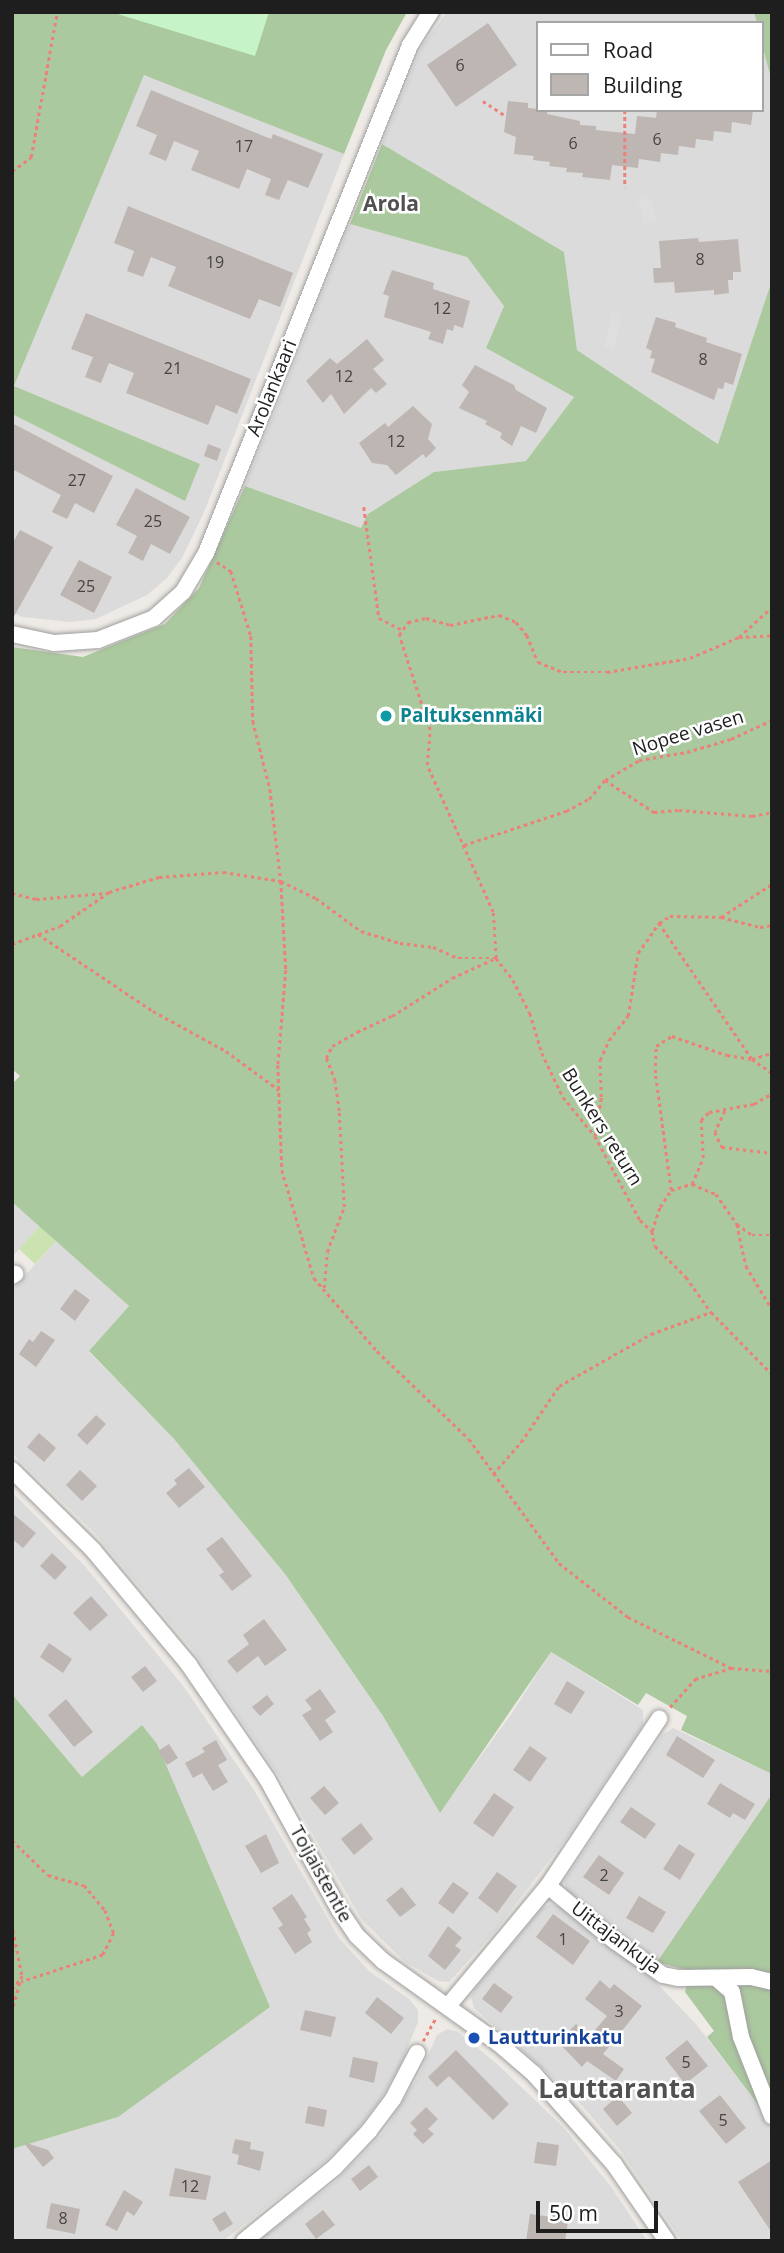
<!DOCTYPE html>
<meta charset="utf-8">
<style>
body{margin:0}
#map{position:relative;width:784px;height:2253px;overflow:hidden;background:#eeeae5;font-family:"Open Sans",sans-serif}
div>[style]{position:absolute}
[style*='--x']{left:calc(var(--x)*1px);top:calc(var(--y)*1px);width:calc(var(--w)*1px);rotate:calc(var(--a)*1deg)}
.residential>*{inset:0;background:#dcdbdb}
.grass>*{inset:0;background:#cae3b0}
.forest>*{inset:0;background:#abc99e}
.park>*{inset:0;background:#c6f3c8}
.parking>*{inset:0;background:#dedede}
.building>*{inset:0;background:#beb6b2}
.path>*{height:2.5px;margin-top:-1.25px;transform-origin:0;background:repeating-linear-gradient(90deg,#eb8179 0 3.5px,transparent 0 7px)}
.roads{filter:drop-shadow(0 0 2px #9f9f9f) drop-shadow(0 0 2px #9f9f9f)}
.minor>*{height:16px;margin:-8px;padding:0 8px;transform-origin:8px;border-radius:8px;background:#fff}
.dots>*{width:19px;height:19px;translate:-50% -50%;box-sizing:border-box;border:4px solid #fff;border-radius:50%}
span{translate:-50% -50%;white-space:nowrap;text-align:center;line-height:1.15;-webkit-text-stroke:5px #fff;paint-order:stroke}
.number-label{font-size:16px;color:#464443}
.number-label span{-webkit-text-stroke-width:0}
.street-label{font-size:19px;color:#1e1e1e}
.culture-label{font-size:19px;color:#0d838f;font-weight:700}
.left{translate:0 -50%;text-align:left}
.transit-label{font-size:19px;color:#164399;font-weight:700}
.neighbourhood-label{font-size:21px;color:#515151;font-weight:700}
.district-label{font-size:26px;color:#515151;font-weight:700}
.frame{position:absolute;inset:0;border:14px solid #1e1e1e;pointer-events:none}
.legend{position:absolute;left:536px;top:21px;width:228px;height:91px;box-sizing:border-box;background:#fff;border:2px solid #a5a5a5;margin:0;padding:9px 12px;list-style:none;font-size:21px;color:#1e1e1e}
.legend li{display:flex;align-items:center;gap:14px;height:35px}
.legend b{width:35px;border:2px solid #a5a5a5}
.scale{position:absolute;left:536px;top:2201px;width:122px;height:32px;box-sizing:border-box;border:4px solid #1e1e1e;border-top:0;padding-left:9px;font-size:21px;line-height:24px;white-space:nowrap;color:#1e1e1e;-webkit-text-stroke:5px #fff;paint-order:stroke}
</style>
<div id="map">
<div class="residential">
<div style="clip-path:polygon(447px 12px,754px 12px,757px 23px,537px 23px,537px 110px,761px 110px,761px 41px,772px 82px,772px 280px,719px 444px,577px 350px,564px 252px,382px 144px,422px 46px)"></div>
<div style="clip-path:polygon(144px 74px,344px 154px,205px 510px,182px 558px,167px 578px,147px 595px,96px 619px,70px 622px,23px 617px,12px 613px,12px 414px,185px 501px,199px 464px,14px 386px)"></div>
<div style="clip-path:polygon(350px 224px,467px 257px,504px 306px,486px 348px,574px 397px,526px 461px,434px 472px,361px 528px,245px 486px)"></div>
<div style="clip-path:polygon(12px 1202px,40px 1226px,12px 1257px)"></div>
<div style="clip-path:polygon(56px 1241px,129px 1306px,89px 1352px,174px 1439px,285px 1574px,383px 1716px,440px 1812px,512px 1713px,551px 1652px,643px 1710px,643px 1725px,571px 1832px,496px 1930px,449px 1982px,438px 1981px,405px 1962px,362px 1920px,281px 1779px,193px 1650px,94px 1532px,12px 1453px,12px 1290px)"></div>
<div style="clip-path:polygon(12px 1492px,84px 1565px,184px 1687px,254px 1790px,339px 1938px,369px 1971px,409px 1999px,418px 2010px,418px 2022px,400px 2066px,378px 2103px,354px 2133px,328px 2159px,223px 2241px,12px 2241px,12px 2149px,118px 2117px,157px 1745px,142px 1725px,83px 1778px,12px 1694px)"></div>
<div style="clip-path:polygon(673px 1728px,772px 1774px,772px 1794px,730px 1859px,657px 1962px,567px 1893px,564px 1881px,662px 1735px)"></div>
<div style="clip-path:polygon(550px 1904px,561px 1907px,648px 1974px,696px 2024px,772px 2123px,772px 2241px,682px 2241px,620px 2150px,573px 2095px,474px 2008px,471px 1997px,475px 1989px,541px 1909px)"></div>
<div style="clip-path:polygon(447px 2029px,458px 2032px,496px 2063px,563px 2127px,612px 2188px,647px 2241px,258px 2241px,335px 2182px,383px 2133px,418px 2077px,437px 2035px)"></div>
</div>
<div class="grass">
<div style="clip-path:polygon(40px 1226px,56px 1241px,35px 1264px,19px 1249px)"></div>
</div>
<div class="forest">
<div style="clip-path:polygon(12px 12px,407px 12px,386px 50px,344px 154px,144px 75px,14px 386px,200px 464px,185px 501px,12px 414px)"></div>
<div style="clip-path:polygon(754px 12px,772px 12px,772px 82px,761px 41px,761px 23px,757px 23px)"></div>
<div style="clip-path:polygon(382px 144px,564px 252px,577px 350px,718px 444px,772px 280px,772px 1774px,681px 1730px,687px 1716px,646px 1693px,638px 1705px,551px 1652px,440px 1813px,383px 1716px,285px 1574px,174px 1439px,89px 1351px,129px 1306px,12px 1202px,12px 1084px,20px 1076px,12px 1069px,12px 647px,83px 657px,165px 624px,199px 588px,245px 486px,361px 528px,368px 514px,434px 472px,526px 461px,574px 397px,486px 348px,504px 306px,467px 257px,350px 224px)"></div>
<div style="clip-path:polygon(12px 1694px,82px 1777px,142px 1725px,157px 1744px,270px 2007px,118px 2117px,12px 2149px)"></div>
<div style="clip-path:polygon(772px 1794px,772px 2123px,707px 2037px,714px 2031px,685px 1992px,690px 1971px,657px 1962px)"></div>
</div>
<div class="park">
<div style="clip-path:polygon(111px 12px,269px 12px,255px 56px)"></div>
</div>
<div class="parking">
<div style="clip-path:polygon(648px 195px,658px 219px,644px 224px,638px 199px)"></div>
<div style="clip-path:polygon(612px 312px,622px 314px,614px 350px,604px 347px)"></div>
</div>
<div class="building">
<div style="clip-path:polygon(488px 23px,517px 65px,456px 107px,427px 65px)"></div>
<div style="clip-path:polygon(151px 90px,271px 139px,273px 134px,323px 154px,308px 188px,288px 180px,279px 200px,265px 195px,271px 179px,247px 169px,239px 189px,191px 170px,199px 151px,174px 141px,166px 161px,149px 154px,157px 135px,136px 126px)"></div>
<div style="clip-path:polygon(508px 101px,528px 103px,528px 108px,547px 110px,547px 114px,580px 121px,580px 125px,596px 126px,596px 130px,635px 134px,637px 116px,656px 118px,657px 110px,753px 110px,751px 125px,732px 122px,731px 133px,714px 131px,713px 141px,696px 139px,695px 148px,679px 146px,678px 155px,661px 153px,660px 162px,639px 159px,638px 168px,612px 165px,610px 180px,582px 177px,583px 173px,566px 172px,567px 168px,549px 166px,550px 162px,533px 160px,534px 156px,514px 154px,516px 137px,504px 132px)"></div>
<div style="clip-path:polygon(128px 206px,293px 273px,280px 307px,259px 299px,250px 319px,168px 286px,176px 267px,151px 257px,143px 277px,127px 271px,134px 251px,114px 243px)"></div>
<div style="clip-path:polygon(698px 238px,699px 242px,738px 239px,741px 272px,733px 272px,733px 280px,728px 280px,729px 293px,714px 295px,714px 290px,675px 293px,674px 282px,654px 283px,653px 268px,661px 268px,659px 241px)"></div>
<div style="clip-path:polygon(392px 270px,434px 283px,433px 289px,470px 301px,463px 328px,454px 325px,453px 331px,447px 329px,443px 344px,428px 339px,431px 332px,384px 317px,389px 296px,383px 294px)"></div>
<div style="clip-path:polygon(86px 313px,251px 379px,237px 414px,216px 405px,208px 425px,126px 393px,134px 373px,109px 363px,101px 383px,85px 377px,93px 357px,71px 349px)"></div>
<div style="clip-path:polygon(656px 317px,676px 323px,675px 327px,707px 338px,706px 342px,742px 354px,733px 385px,725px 382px,723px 389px,718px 388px,714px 400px,651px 372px,655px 359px,650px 358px,652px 351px,646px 348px)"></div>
<div style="clip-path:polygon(367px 339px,384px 360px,373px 369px,387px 384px,376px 393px,371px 388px,344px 414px,331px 394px,323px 403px,306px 381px,330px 358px,337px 364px)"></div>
<div style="clip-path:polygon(475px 365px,514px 385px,516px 390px,547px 408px,536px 433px,521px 426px,512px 446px,500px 438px,502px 433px,485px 424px,487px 421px,459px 408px,469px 392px,462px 385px)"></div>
<div style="clip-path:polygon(413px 406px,432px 424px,428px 439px,436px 448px,426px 458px,423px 454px,396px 475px,387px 465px,372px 463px,359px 443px,385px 423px,388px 427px)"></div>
<div style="clip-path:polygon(12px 423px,113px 476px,94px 513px,75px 503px,67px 519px,52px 512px,61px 495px,12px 469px)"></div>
<div style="clip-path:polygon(208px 444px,221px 449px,217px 461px,204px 456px)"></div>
<div style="clip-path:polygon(136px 488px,190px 517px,170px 554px,151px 544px,143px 561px,128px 553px,137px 536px,116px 525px)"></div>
<div style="clip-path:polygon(20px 530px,53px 547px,12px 620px,12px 544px)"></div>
<div style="clip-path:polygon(79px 560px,112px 577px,94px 613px,60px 595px)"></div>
<div style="clip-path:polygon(75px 1289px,90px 1300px,75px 1321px,60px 1309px)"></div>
<div style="clip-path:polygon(41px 1331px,55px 1340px,36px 1367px,19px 1354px,29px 1339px,33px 1342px)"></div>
<div style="clip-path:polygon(96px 1415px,106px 1424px,87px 1445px,77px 1435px)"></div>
<div style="clip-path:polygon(39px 1433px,56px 1448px,44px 1462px,27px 1447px)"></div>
<div style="clip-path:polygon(189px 1468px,205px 1487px,179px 1508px,166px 1493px,177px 1484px,174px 1480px)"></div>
<div style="clip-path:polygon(80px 1470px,97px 1486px,82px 1501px,66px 1485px)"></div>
<div style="clip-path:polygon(12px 1513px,36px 1533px,23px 1548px,12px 1539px)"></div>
<div style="clip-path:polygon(222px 1537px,252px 1576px,232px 1591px,219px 1575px,224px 1572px,206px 1549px)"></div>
<div style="clip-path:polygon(52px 1553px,67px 1567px,55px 1580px,40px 1566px)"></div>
<div style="clip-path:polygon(91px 1596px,108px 1615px,90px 1631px,73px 1613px)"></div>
<div style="clip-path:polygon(264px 1619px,287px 1650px,265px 1666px,258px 1656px,237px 1673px,227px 1661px,249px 1644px,243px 1635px)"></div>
<div style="clip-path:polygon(49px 1643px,72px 1659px,63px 1673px,40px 1657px)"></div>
<div style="clip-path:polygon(145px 1666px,157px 1681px,143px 1692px,131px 1677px)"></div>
<div style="clip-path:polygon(567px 1681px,585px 1692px,571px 1714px,554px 1704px)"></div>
<div style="clip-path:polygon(320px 1689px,336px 1712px,325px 1720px,333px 1732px,320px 1741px,302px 1715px,312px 1709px,305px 1700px)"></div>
<div style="clip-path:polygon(267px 1695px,274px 1704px,260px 1716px,252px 1707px)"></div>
<div style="clip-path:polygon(66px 1699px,93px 1732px,74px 1747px,48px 1715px)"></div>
<div style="clip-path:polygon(677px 1736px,715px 1760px,703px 1778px,666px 1755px)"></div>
<div style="clip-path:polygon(216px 1740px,227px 1760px,218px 1765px,228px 1782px,213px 1791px,202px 1773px,193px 1778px,185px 1763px,205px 1752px,202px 1748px)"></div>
<div style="clip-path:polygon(169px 1744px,178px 1758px,167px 1765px,158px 1751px)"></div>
<div style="clip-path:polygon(530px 1746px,547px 1758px,530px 1782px,513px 1770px)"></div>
<div style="clip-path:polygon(720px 1783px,755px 1804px,745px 1820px,733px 1813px,730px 1818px,707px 1804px)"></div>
<div style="clip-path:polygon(324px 1786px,339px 1803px,325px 1815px,310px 1798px)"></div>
<div style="clip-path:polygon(494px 1793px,514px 1807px,493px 1837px,473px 1823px)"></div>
<div style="clip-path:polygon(631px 1807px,656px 1824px,645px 1839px,620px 1822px)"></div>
<div style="clip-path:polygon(361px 1823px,373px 1839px,354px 1855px,341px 1839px)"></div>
<div style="clip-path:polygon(266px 1834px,279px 1863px,261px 1873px,245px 1846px)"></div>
<div style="clip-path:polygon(679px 1844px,695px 1854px,680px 1880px,663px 1869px)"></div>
<div style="clip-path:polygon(599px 1855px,624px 1873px,609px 1895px,583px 1877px)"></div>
<div style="clip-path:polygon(497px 1872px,517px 1886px,497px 1913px,478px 1898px)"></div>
<div style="clip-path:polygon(453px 1882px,469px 1893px,453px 1914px,438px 1903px)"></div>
<div style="clip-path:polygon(402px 1887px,416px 1905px,400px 1917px,386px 1900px)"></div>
<div style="clip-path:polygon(292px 1894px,307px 1917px,304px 1919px,311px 1930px,307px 1933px,312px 1942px,295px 1954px,278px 1928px,283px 1925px,272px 1908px)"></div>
<div style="clip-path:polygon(639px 1896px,666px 1912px,653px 1933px,626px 1918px)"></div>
<div style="clip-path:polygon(553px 1914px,590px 1941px,573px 1965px,536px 1937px)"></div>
<div style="clip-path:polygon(448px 1926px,462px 1938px,455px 1946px,461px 1950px,445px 1970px,428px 1956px)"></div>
<div style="clip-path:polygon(600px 1980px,610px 1989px,614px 1984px,642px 2006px,603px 2054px,624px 2069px,616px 2081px,587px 2061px,582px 2067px,558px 2042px,576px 2024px,589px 2037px,607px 2016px,585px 1999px)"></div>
<div style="clip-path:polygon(494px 1983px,513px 1997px,501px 2013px,482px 1999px)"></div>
<div style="clip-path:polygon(377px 1997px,404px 2018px,391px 2034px,365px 2013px)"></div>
<div style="clip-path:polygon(305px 2010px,336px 2017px,331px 2037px,300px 2030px)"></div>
<div style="clip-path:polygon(687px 2040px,708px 2066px,685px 2084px,665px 2058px)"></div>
<div style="clip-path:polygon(456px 2050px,509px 2104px,493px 2120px,449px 2076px,437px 2087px,428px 2077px)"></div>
<div style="clip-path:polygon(353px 2057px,378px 2062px,374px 2083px,349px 2077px)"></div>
<div style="clip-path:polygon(720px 2095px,746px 2128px,726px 2144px,699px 2111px)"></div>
<div style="clip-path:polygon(618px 2096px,632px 2113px,617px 2126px,603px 2109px)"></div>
<div style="clip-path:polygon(308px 2106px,327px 2110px,324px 2127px,305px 2123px)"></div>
<div style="clip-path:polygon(426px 2107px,438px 2119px,428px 2129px,434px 2134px,423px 2144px,413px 2134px,417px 2130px,410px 2123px)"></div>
<div style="clip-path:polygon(235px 2139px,251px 2142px,250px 2149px,264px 2152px,260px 2171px,237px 2164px,239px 2155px,232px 2153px)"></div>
<div style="clip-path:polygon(23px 2142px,48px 2150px,54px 2158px,43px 2167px)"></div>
<div style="clip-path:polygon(537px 2142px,559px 2145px,556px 2166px,534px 2163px)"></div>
<div style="clip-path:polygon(772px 2160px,772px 2233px,738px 2182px)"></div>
<div style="clip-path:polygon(369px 2165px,378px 2177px,360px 2191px,351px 2179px)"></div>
<div style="clip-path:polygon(175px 2168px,211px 2176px,206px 2200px,169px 2196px)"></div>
<div style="clip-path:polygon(124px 2190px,143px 2202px,134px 2216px,127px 2211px,117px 2231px,105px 2225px)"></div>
<div style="clip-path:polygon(51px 2203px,80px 2209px,75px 2234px,46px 2228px)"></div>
<div style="clip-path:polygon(323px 2210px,335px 2225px,316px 2239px,305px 2224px)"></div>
<div style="clip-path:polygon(225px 2211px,233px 2224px,220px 2232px,212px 2219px)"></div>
<div style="clip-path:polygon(553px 2213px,569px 2215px,565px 2241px,526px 2241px,530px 2214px,552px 2217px)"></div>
</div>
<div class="path">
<div style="--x:483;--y:101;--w:27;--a:33"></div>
<div style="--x:625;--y:110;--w:77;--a:90"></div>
<div style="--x:12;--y:171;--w:24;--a:-36"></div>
<div style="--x:31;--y:157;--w:147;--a:-79.8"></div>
<div style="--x:364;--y:507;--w:112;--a:82.3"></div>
<div style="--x:379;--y:618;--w:27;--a:27"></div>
<div style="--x:217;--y:562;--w:17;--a:33"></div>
<div style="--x:231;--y:571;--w:68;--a:72.9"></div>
<div style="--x:251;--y:636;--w:85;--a:88.7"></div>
<div style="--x:253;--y:721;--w:70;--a:76"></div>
<div style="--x:270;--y:789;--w:93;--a:83.2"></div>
<div style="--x:281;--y:881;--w:89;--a:86.8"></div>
<div style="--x:286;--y:970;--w:95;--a:94.8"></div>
<div style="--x:278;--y:1065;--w:105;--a:87.8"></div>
<div style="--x:282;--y:1170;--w:113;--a:73.5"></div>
<div style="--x:314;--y:1278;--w:96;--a:49.2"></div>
<div style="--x:377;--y:1351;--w:127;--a:43.7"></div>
<div style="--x:469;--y:1439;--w:153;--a:54"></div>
<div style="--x:559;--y:1563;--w:88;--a:38"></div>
<div style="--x:628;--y:1617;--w:115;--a:26.3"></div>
<div style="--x:739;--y:637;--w:45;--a:-42.3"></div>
<div style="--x:605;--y:780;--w:59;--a:33.1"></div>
<div style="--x:654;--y:812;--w:25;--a:-5"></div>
<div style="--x:679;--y:810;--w:73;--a:4.7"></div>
<div style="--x:752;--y:816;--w:20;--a:-11"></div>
<div style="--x:464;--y:845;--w:108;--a:-18.4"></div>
<div style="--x:566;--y:811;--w:26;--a:-28"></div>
<div style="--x:589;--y:799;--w:25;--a:-50"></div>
<div style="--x:605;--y:780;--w:39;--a:-30"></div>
<div style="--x:639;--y:760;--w:49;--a:-9.5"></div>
<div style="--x:687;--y:752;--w:46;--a:-16.5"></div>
<div style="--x:731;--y:739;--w:45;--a:-24.9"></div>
<div style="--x:12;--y:893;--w:25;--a:14"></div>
<div style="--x:36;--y:899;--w:70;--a:-4.9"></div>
<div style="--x:721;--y:917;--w:40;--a:14.4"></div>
<div style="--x:760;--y:927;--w:12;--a:-9"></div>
<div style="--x:659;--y:923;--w:165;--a:55.6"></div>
<div style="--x:752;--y:1059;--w:24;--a:35"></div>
<div style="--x:38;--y:934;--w:138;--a:33.8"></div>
<div style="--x:153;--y:1011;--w:83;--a:28.7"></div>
<div style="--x:226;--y:1051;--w:66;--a:36.3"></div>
<div style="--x:12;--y:944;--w:51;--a:-20.6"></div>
<div style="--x:60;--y:926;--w:60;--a:-34.8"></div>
<div style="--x:109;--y:892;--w:52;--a:-16.7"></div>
<div style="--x:159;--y:877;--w:64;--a:-4.5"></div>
<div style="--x:223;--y:872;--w:59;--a:8.8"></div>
<div style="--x:281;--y:881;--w:39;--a:26"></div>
<div style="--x:316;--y:898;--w:56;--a:36.3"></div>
<div style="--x:361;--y:931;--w:41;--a:17.1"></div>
<div style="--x:400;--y:943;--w:33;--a:7"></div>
<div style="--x:433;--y:947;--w:27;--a:24"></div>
<div style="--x:458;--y:958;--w:38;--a:0"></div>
<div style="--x:496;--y:958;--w:28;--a:52"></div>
<div style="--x:513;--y:980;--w:37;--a:63"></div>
<div style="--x:530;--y:1013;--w:42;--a:73.3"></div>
<div style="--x:542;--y:1053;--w:49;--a:64.5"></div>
<div style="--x:563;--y:1097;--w:50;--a:50.6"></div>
<div style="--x:595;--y:1136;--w:95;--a:61.8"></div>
<div style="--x:640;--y:1220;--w:16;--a:43"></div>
<div style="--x:652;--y:1231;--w:15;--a:79"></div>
<div style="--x:655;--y:1246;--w:44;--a:45"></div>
<div style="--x:686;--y:1277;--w:43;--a:54.5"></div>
<div style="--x:711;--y:1312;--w:87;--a:45.5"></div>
<div style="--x:725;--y:1111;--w:23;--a:115"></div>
<div style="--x:715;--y:1132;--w:17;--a:65"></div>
<div style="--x:722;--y:1147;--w:50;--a:6.8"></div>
<div style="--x:595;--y:1136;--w:39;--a:-81"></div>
<div style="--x:601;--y:1097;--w:37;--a:-92"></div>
<div style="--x:600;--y:1060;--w:22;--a:-66"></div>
<div style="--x:609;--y:1040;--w:31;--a:-52"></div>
<div style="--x:628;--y:1016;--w:64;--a:-81"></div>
<div style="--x:638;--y:953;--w:37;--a:-55"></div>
<div style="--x:659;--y:923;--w:13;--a:-32"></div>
<div style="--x:670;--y:916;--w:51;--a:1.1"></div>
<div style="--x:721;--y:917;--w:61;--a:-32.9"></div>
<div style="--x:692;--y:1184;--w:28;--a:-67"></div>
<div style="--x:703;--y:1158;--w:38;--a:-93"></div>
<div style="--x:701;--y:1120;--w:11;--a:-45"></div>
<div style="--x:709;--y:1112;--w:46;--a:-10.1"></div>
<div style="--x:754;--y:1104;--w:21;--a:-31"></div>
<div style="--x:671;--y:1190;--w:118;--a:-97.8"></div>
<div style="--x:655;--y:1073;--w:27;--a:-88"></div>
<div style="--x:656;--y:1046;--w:19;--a:-32"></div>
<div style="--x:672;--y:1036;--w:58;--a:19.1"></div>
<div style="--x:727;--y:1055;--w:25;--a:9"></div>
<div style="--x:752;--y:1059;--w:21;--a:-17"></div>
<div style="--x:737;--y:1224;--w:19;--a:36"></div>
<div style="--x:752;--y:1235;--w:20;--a:0"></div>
<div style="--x:652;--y:1231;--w:25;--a:-72"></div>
<div style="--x:660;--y:1207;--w:20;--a:-57"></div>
<div style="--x:671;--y:1190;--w:22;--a:-16"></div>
<div style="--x:692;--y:1184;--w:26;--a:23"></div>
<div style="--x:716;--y:1194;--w:37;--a:55"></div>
<div style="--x:737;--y:1224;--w:43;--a:77.9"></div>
<div style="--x:746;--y:1266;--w:50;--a:58.8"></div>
<div style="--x:324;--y:1288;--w:36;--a:-85"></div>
<div style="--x:327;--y:1252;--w:48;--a:-69.3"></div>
<div style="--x:344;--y:1207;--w:96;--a:-93"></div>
<div style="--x:339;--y:1111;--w:30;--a:-98"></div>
<div style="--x:335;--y:1081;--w:25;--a:-111"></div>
<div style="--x:326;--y:1058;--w:13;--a:-63"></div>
<div style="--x:332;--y:1046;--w:29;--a:-29"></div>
<div style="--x:357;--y:1032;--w:38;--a:-25"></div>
<div style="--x:392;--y:1016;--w:71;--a:-32.3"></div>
<div style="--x:452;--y:978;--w:48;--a:-24.4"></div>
<div style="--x:496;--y:958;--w:46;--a:-93.7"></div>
<div style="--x:493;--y:912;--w:161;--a:-114.2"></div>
<div style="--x:427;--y:765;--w:35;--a:-85"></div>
<div style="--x:430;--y:730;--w:100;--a:-108.1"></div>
<div style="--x:399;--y:635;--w:16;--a:-55"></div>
<div style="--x:408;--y:622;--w:18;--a:-13"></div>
<div style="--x:426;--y:618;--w:25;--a:16"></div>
<div style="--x:450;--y:625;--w:50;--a:-11.5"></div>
<div style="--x:499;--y:615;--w:18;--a:22"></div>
<div style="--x:516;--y:622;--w:17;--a:50"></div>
<div style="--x:527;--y:635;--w:29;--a:68"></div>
<div style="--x:538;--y:662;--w:27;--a:22"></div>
<div style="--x:563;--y:672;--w:44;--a:0"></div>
<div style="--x:607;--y:672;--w:84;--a:-9.6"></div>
<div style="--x:690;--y:658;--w:53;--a:-23.2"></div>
<div style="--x:739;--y:637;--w:33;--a:-3"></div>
<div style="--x:493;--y:1474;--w:43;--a:-48.8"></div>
<div style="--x:521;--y:1442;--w:68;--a:-55.8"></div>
<div style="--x:559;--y:1386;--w:106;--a:-29.5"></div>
<div style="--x:651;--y:1334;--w:64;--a:-20.1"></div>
<div style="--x:670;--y:1707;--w:38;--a:-48"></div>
<div style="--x:695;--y:1679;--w:38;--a:-17"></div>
<div style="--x:731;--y:1668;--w:41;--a:4.2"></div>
<div style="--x:12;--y:1840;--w:50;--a:44.2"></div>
<div style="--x:48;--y:1875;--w:37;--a:16"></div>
<div style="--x:84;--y:1885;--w:33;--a:50"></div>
<div style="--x:105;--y:1910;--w:25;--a:69"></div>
<div style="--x:114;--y:1933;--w:25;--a:117"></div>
<div style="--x:103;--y:1955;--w:86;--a:161.8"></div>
<div style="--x:12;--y:1923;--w:54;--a:79.3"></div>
<div style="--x:22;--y:1976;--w:36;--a:106"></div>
<div style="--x:12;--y:1989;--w:13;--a:-51"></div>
<div style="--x:423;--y:2041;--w:25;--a:-61"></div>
</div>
<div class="roads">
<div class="minor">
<div style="--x:12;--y:634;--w:43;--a:12.1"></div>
<div style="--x:54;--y:643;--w:44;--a:-3.9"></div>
<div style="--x:98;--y:640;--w:60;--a:-21.4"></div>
<div style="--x:154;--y:618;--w:39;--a:-42"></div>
<div style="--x:183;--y:592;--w:45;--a:-59.5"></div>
<div style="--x:206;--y:553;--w:547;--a:-68.12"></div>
<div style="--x:410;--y:45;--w:39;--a:-58"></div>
<div style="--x:12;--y:1276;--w:4;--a:-34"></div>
<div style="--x:12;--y:1470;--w:114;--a:44.6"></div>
<div style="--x:93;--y:1550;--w:150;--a:50.1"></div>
<div style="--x:189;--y:1665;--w:138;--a:55.6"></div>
<div style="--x:267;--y:1779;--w:151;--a:61.1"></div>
<div style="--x:340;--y:1911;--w:30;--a:56"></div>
<div style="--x:357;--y:1936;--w:36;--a:44"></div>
<div style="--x:383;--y:1961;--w:141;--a:35.5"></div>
<div style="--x:498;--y:2043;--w:48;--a:40.7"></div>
<div style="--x:534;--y:2074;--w:120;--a:48.4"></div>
<div style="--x:614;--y:2164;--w:93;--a:55.5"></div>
<div style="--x:548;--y:1886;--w:88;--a:39.5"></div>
<div style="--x:616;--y:1942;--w:57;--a:35.1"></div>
<div style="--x:663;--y:1975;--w:16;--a:11"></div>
<div style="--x:679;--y:1978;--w:72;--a:-0.8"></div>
<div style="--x:751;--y:1977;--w:22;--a:13"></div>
<div style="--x:716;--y:1978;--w:21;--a:41"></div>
<div style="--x:732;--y:1992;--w:46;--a:78.7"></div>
<div style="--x:741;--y:2037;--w:85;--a:68.6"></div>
<div style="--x:448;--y:2006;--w:156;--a:-50.2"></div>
<div style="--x:548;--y:1886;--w:201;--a:-56.4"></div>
<div style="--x:244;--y:2241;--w:117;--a:-39.1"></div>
<div style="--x:335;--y:2167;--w:50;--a:-46.6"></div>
<div style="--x:369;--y:2131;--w:40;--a:-53"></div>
<div style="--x:393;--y:2099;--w:52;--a:-62.4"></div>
</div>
</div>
<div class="dots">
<div style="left:386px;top:716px;background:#0f9aa8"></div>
<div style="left:474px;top:2038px;background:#1a4fb4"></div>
</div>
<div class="number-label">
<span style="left:460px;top:65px">6</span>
<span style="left:657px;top:139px">6</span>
<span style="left:573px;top:143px">6</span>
<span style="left:244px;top:146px">17</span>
<span style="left:700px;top:259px">8</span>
<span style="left:215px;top:262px">19</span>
<span style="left:442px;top:308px">12</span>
<span style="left:703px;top:359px">8</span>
<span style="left:173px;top:368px">21</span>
<span style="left:344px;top:376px">12</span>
<span style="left:396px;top:441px">12</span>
<span style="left:77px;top:480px">27</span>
<span style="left:153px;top:521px">25</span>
<span style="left:86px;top:586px">25</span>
<span style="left:604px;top:1875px">2</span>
<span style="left:563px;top:1939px">1</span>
<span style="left:619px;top:2011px">3</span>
<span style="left:686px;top:2062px">5</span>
<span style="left:723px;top:2120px">5</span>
<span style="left:190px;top:2186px">12</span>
<span style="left:63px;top:2218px">8</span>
</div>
<div class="street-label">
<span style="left:272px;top:388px;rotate:-68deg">Arolankaari</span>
<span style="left:688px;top:733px;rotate:-17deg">Nopee vasen</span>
<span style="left:602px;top:1127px;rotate:58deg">Bunkers return</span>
<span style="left:321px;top:1874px;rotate:61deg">Toijaistentie</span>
<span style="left:616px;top:1938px;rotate:37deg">Uittajankuja</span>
</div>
<div class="culture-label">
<span class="left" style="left:400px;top:716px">Paltuksenmäki</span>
</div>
<div class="transit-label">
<span class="left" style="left:488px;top:2038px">Lautturinkatu</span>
</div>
<div class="neighbourhood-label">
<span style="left:391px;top:203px">Arola</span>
</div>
<div class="district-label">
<span style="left:617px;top:2089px">Lauttaranta</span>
</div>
<div class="frame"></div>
<ul class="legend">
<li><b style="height:9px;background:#fff"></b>Road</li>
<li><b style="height:19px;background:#beb6b2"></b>Building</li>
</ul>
<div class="scale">50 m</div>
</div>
